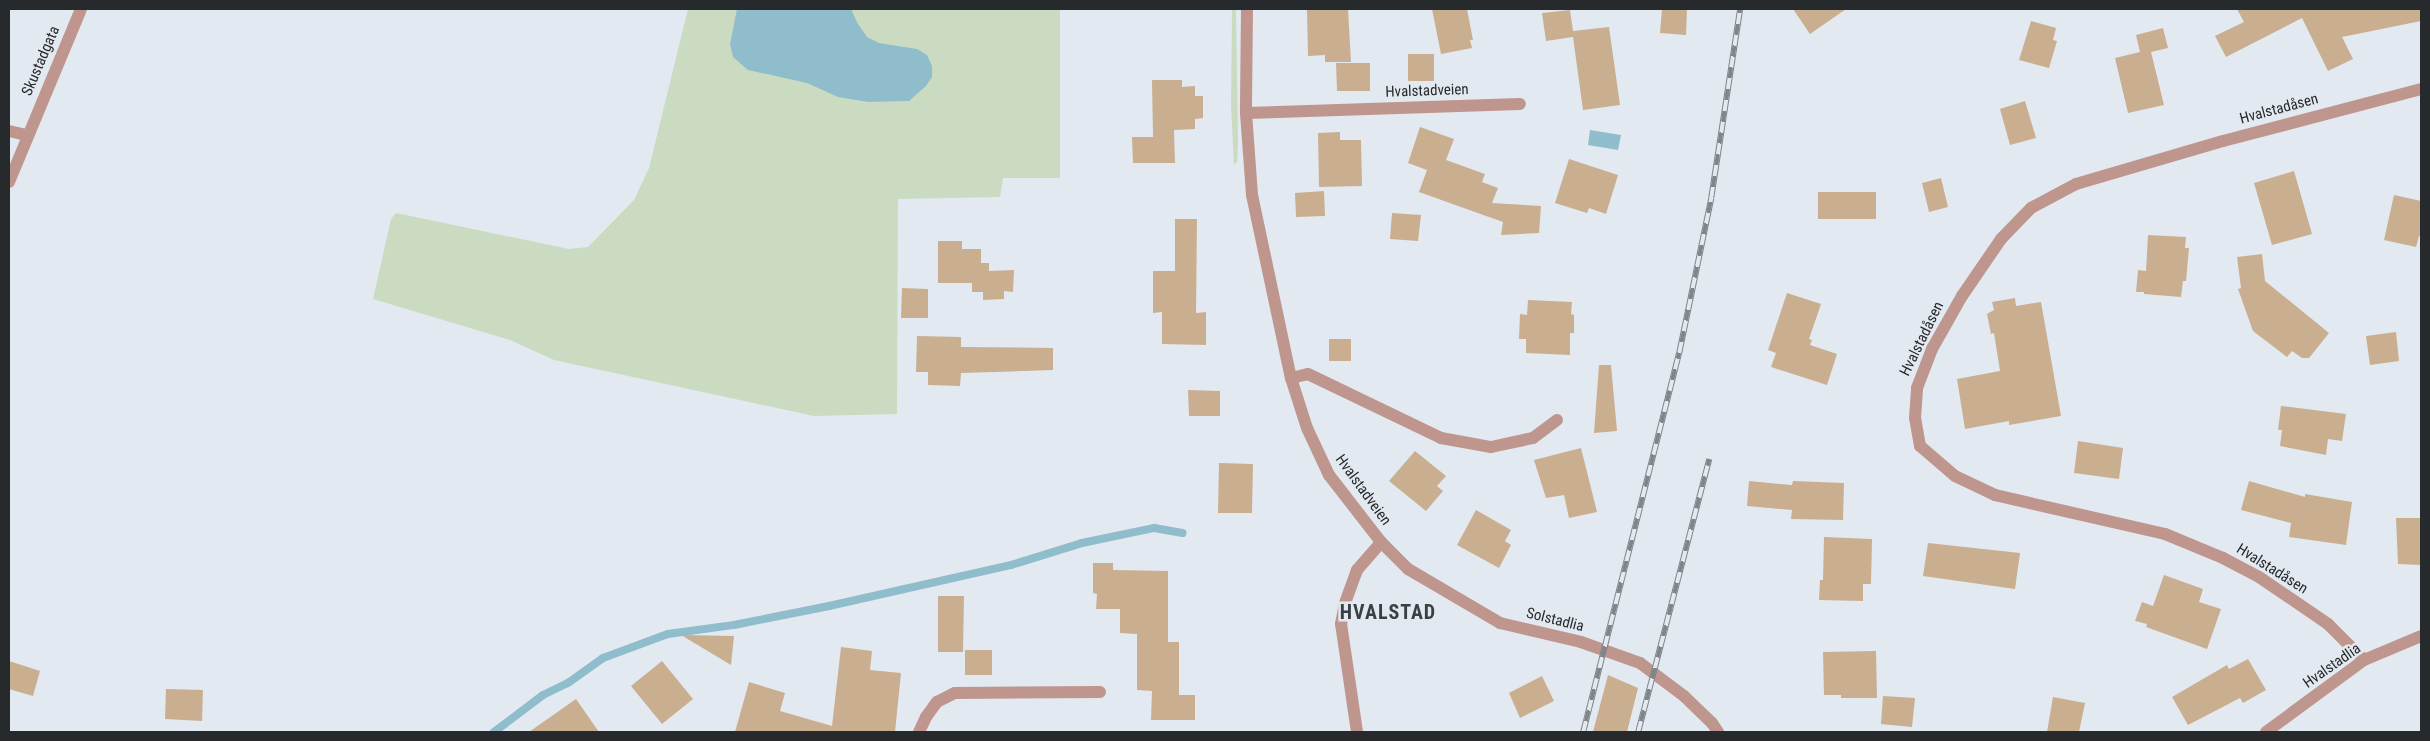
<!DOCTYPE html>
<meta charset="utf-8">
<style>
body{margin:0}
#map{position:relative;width:2430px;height:741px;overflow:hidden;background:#e3e9f0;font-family:"Roboto Condensed",sans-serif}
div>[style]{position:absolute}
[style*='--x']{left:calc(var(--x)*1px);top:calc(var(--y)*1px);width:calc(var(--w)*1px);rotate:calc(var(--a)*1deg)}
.green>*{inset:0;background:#cbdbc1}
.water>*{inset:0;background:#90bdcc}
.stream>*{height:8px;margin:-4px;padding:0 4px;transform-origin:4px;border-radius:4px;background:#90bdcc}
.building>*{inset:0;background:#caae90}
.minor>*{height:12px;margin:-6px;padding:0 6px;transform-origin:6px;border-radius:6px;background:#be968e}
.rail>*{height:5.5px;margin-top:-2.75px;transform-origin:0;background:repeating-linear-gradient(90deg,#e3e9f0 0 11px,#808589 0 22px);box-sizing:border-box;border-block:1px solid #808589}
span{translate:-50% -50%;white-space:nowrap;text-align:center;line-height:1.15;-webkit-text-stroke:5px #e3e9f0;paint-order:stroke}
.street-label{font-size:15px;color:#272a2c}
.district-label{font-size:20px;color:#3a3f44;font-weight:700;letter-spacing:1px}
.frame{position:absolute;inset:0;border:10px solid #272a2c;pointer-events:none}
</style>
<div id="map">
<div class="green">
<div style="clip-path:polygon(688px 9px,1060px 9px,1060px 178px,1003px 178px,1000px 197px,898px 199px,897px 414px,814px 416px,554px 360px,510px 340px,373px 299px,391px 219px,396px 213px,569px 249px,588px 247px,634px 200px,649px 168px)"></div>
<div style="clip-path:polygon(1232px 9px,1236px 9px,1238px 142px,1237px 162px,1234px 165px,1231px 105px)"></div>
</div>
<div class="water">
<div style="clip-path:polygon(737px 9px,851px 9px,858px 24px,867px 37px,879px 43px,917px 49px,927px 55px,932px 66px,932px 77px,926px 86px,909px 101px,868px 102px,838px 97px,807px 83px,748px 70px,733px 57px,730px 44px)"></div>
<div style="clip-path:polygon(1590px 130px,1621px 135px,1618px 150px,1588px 145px)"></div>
</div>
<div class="stream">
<div style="--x:494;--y:732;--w:61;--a:-37.1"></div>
<div style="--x:543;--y:695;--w:28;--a:-26"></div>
<div style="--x:568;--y:683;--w:43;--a:-35.5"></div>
<div style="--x:603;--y:658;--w:69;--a:-20.3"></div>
<div style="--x:668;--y:634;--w:67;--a:-7.8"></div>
<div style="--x:734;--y:625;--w:97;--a:-11.3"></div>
<div style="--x:829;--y:606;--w:187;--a:-12.7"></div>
<div style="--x:1011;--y:565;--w:74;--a:-17.2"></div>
<div style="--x:1082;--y:543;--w:74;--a:-11.8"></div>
<div style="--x:1154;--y:528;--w:29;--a:10"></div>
</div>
<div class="building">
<div style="clip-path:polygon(1325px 9px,1348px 9px,1351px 62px,1325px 62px,1325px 55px,1308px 56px,1307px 10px)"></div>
<div style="clip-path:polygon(1432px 9px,1467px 9px,1473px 40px,1470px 40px,1472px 48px,1441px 54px)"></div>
<div style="clip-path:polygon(1662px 9px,1687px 9px,1686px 35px,1660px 33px)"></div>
<div style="clip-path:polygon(1793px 9px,1846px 9px,1810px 34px)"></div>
<div style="clip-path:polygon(2237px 9px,2421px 9px,2421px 21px,2342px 37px,2353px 59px,2328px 71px,2302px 18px,2226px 57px,2215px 36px,2244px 22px)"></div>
<div style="clip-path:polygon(1570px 10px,1573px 31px,1609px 27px,1620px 105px,1583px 110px,1573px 37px,1546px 41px,1542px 13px)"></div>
<div style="clip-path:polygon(2031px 21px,2056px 28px,2053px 40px,2057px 41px,2049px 68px,2019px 60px)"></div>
<div style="clip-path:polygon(2163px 28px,2168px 48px,2151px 52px,2164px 105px,2128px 113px,2115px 58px,2140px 52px,2136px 35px)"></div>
<div style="clip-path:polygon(1408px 54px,1434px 54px,1434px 81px,1408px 81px)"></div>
<div style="clip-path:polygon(1336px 63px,1370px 63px,1370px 91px,1337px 91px)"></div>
<div style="clip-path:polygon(1152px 80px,1182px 80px,1182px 87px,1195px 86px,1195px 96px,1203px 96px,1203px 118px,1195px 119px,1195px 129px,1174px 130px,1175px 163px,1133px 163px,1132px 137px,1153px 137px)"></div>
<div style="clip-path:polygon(2025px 101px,2036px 138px,2010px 145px,2000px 109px)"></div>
<div style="clip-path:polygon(1420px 127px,1454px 139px,1446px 160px,1485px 174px,1482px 182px,1498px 188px,1492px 203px,1541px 206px,1539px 233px,1501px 235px,1503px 222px,1419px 192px,1427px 170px,1408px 163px)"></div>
<div style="clip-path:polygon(1340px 132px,1340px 140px,1361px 140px,1362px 186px,1319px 187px,1318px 133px)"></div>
<div style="clip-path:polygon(1569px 159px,1618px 175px,1606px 214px,1589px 208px,1587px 213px,1555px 203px)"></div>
<div style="clip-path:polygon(2294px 171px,2312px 234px,2272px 245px,2254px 183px)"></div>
<div style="clip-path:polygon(1941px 178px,1948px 207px,1929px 212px,1922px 183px)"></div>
<div style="clip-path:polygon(1324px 191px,1325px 216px,1296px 217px,1295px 193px)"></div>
<div style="clip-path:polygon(1818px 192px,1876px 192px,1876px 219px,1818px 219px)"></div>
<div style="clip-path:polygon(2394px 195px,2421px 201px,2421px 236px,2419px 236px,2416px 247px,2384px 240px)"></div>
<div style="clip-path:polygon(1392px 213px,1421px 215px,1418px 241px,1390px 239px)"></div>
<div style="clip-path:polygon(1175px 219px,1197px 219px,1196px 313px,1206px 312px,1206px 345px,1162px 344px,1162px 312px,1153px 313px,1153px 271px,1175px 271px)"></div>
<div style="clip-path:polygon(2148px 235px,2186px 237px,2185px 248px,2189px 248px,2186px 281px,2183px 281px,2181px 297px,2144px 294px,2144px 292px,2136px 292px,2138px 270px,2146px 271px)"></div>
<div style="clip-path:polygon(938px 241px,962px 241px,962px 249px,981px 249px,981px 263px,989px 263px,989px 271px,1014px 270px,1013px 292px,1004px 291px,1004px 299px,983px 300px,983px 292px,972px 292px,972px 283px,938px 283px)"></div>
<div style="clip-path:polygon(2262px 254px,2265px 281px,2329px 333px,2309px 358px,2302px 358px,2292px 351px,2287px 357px,2253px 331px,2238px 289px,2241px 288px,2237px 257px)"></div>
<div style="clip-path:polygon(902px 288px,928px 289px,928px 318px,901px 318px)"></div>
<div style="clip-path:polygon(1787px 293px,1821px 304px,1809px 339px,1812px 340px,1810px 345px,1837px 354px,1827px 385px,1771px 367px,1776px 353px,1768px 350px)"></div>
<div style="clip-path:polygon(2015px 298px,2016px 306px,2041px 302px,2061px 416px,2009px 425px,2009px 421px,1965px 429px,1957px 379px,2000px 371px,1994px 333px,1991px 334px,1987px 314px,1994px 310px,1992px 302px)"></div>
<div style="clip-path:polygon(1528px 300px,1572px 302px,1571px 314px,1574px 315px,1574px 333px,1570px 333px,1570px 355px,1526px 353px,1526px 339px,1519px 339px,1520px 314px,1527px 315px)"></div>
<div style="clip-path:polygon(2396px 332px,2399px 361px,2370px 365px,2366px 336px)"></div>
<div style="clip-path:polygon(917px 336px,961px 337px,961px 347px,1053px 348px,1053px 370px,961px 373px,960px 386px,928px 385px,928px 372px,916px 372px)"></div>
<div style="clip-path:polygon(1329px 339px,1351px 339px,1351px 361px,1329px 361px)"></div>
<div style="clip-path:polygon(1599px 365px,1611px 365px,1617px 431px,1594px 433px)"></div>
<div style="clip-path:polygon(1188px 390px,1220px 391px,1220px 416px,1189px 416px)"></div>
<div style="clip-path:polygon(2281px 406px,2346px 414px,2342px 441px,2328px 439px,2326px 455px,2280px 446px,2282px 430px,2278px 430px)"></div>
<div style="clip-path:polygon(2078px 441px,2123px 448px,2119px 479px,2074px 473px)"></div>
<div style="clip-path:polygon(1581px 448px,1597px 512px,1569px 518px,1564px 495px,1546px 498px,1534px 460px)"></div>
<div style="clip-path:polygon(1415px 451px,1446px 476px,1437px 486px,1443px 491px,1426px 511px,1389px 481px)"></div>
<div style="clip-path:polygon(1219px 463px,1253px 464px,1252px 513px,1218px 513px)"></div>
<div style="clip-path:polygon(1749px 481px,1792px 485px,1793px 481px,1844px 483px,1843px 520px,1791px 519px,1792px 510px,1747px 506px)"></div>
<div style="clip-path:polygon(2249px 481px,2305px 497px,2305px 494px,2352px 502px,2346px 545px,2289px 537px,2291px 523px,2241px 510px)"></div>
<div style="clip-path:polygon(1476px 510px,1511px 530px,1505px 541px,1511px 545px,1499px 568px,1457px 545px)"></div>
<div style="clip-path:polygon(2396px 518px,2421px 518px,2421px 565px,2398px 564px)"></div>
<div style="clip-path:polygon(1824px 537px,1872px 539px,1871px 584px,1863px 584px,1863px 601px,1819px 600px,1820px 580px,1823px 580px)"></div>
<div style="clip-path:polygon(1928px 543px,2020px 553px,2015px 589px,1923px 576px)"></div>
<div style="clip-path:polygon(1093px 563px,1113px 563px,1113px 570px,1168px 571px,1168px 642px,1179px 642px,1179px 695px,1195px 695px,1195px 720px,1151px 720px,1152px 691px,1137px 690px,1137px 634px,1120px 633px,1120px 609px,1096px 609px,1097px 594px,1093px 593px)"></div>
<div style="clip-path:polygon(2164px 575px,2203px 589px,2199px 602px,2221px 609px,2207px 649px,2146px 627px,2147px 624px,2135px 621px,2142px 602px,2153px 606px)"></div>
<div style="clip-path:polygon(938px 596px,964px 596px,963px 652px,938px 652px)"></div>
<div style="clip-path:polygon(681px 635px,734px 636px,731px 665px)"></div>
<div style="clip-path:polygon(841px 647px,872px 651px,870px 670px,901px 673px,895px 732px,735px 732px,749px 682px,785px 693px,780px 711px,832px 726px)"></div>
<div style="clip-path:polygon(965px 650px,992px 650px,992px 675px,965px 675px)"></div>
<div style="clip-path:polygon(1876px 651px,1877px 698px,1841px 698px,1841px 695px,1824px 695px,1823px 652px)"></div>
<div style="clip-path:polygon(2248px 659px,2266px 690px,2243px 703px,2240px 698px,2188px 725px,2172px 697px,2227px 665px,2229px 669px)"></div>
<div style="clip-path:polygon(9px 661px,40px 671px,33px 696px,9px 689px)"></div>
<div style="clip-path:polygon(662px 661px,693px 699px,662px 724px,631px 686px)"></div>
<div style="clip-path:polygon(1608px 675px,1638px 688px,1627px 732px,1593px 732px)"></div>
<div style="clip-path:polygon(1542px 676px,1554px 701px,1520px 718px,1509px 693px)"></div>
<div style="clip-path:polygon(166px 689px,203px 690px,202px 721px,165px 719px)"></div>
<div style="clip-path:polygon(1883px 696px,1915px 698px,1912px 727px,1881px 724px)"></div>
<div style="clip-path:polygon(2053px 697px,2085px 703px,2079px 732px,2047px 732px)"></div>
<div style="clip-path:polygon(576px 699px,599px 732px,529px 732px)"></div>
</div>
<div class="minor">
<div style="--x:1247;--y:9;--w:104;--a:90.6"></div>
<div style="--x:1246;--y:113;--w:82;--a:85.8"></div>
<div style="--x:1252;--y:195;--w:187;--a:78"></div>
<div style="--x:1291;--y:378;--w:52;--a:72.3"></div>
<div style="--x:1307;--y:428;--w:52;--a:64.9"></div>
<div style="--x:1329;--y:475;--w:85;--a:52.2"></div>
<div style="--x:1381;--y:542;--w:38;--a:45"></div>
<div style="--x:1408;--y:569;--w:107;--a:30.4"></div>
<div style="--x:1500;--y:623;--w:83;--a:13.2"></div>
<div style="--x:1581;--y:642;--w:63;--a:19.6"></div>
<div style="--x:1640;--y:663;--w:55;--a:36.9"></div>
<div style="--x:1684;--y:696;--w:39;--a:44"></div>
<div style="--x:1712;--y:723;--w:11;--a:56"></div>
<div style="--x:1246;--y:113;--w:274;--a:-1.9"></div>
<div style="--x:9;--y:131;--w:18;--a:13"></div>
<div style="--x:9;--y:182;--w:187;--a:-67.4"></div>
<div style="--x:1291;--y:378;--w:17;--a:-13"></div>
<div style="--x:1308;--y:374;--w:148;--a:25.7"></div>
<div style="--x:1441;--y:438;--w:51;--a:10.2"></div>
<div style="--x:1491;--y:447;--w:43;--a:-12.1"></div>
<div style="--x:1533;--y:438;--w:30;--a:-37"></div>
<div style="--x:2364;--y:660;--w:51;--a:-135"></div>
<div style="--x:2328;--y:624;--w:83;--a:-145.7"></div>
<div style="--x:2259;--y:577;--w:41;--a:-152.2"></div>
<div style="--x:2223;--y:558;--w:63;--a:-157.5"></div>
<div style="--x:2165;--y:534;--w:174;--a:-167.1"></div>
<div style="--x:1995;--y:495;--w:44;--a:-154.6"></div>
<div style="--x:1955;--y:476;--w:46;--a:-139.4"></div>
<div style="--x:1920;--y:446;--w:28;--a:-100"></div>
<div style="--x:1915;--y:418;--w:30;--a:-86"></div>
<div style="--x:1917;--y:388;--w:42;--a:-69"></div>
<div style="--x:1932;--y:349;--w:61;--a:-60.5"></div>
<div style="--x:1962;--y:296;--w:69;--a:-55.6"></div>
<div style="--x:2001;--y:239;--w:43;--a:-45.9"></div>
<div style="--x:2031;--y:208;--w:51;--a:-28.1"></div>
<div style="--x:2076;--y:184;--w:153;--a:-16.3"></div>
<div style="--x:2223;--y:141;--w:205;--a:-14.7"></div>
<div style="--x:919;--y:732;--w:17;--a:-65"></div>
<div style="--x:926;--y:717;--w:19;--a:-54"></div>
<div style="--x:937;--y:702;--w:20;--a:-27"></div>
<div style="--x:955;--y:693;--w:145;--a:-0.4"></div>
<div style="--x:1357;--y:732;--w:109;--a:-98.4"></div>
<div style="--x:1341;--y:624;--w:21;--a:-79"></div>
<div style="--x:1345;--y:603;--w:35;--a:-70"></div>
<div style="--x:1357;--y:570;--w:37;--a:-49"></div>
<div style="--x:2266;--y:732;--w:122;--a:-36.3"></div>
<div style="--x:2364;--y:660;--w:62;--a:-22.8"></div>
</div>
<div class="rail">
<div style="--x:1583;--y:732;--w:391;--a:-75.8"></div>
<div style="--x:1679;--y:353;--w:158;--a:-78.3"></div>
<div style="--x:1711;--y:198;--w:191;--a:-81.3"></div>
<div style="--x:1638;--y:732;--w:282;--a:-75.4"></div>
</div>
<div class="street-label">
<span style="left:41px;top:61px;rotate:-67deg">Skustadgata</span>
<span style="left:1427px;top:91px;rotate:-2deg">Hvalstadveien</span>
<span style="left:2279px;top:109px;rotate:-15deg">Hvalstadåsen</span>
<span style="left:1922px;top:339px;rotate:-64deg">Hvalstadåsen</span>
<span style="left:1363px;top:490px;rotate:54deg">Hvalstadveien</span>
<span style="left:2272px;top:569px;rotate:32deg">Hvalstadåsen</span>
<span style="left:1555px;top:620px;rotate:14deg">Solstadlia</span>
<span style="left:2332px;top:666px;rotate:-35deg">Hvalstadlia</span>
</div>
<div class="district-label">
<span style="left:1388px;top:612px">HVALSTAD</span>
</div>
<div class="frame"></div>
</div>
